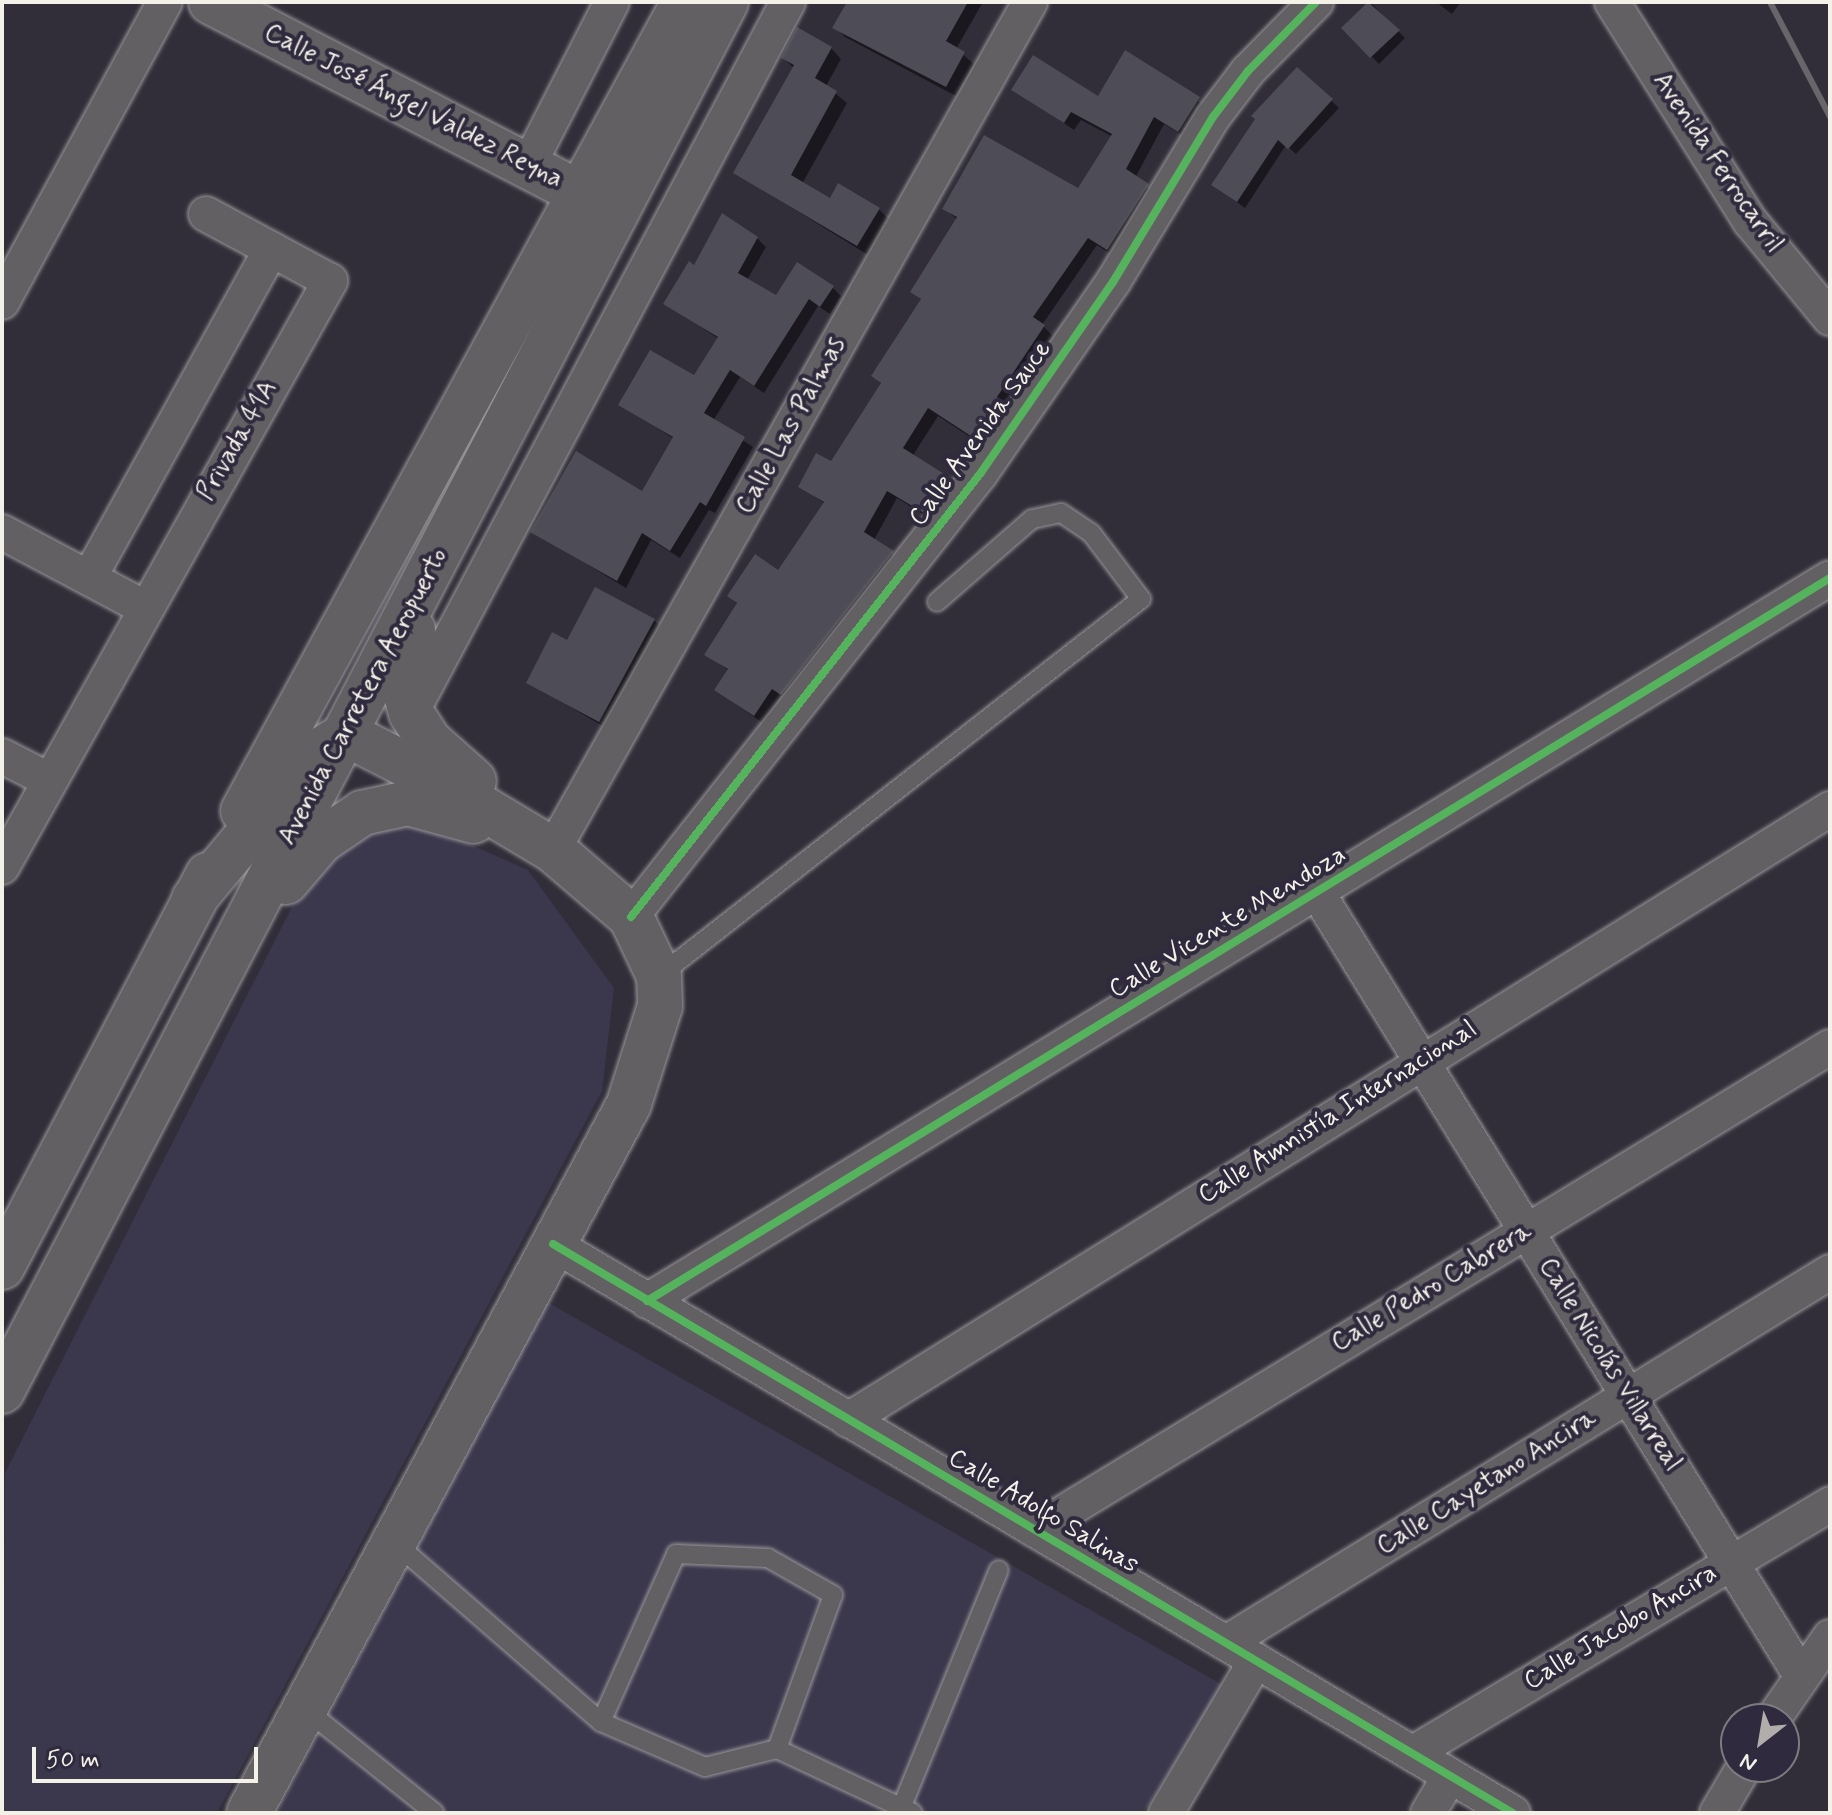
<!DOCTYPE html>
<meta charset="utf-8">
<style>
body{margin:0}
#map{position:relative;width:1832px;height:1815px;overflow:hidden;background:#312e39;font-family:Mynerve,sans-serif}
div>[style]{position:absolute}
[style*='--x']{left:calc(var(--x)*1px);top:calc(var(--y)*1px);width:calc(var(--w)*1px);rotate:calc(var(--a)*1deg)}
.built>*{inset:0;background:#3b374c}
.shadow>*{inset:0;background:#0007}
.building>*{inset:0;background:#4e4c56}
.roads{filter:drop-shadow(0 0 2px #9a989b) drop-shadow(0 0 2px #9a989b)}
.lane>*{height:18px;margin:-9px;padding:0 9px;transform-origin:9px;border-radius:9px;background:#626063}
.street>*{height:34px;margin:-17px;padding:0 17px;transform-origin:17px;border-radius:17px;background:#626063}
.secondary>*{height:44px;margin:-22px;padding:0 22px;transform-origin:22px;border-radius:22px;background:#626063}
.primary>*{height:44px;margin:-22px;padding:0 22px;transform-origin:22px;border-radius:22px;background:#626063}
.rail>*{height:6px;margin:-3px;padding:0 3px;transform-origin:3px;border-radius:3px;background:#68666b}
.cycleway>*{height:8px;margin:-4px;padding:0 4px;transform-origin:4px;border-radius:4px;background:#56b35d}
span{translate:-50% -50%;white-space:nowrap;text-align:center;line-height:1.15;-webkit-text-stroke:8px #2f2a3d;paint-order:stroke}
.street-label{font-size:26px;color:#f4f1e8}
.frame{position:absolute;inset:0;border:4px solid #f4f1e8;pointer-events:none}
.north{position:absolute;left:1720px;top:1703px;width:80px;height:80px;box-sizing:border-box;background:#2f2a3d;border:2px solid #7e7a81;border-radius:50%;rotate:211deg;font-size:22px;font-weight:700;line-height:32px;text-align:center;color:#f4f1e8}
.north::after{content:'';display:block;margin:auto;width:28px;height:36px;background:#b0adab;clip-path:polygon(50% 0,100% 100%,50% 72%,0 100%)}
.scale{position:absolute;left:32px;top:1747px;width:226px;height:36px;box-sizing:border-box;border:4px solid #f4f1e8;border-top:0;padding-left:10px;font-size:24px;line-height:28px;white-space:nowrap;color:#f4f1e8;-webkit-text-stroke:6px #2f2a3d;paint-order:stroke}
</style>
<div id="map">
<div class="built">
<div style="clip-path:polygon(419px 822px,528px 870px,614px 988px,602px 1091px,217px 1813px,2px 1813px,5px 1473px,305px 881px,354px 835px)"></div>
<div style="clip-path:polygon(547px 1302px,1223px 1685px,1143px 1813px,277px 1813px)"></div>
</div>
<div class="shadow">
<div style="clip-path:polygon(849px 2px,983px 2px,956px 49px,974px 64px,956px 96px,845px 37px,835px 27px)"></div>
<div style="clip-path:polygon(1370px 2px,1405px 38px,1379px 64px,1344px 28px)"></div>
<div style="clip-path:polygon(1436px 2px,1461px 2px,1452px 14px)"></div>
<div style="clip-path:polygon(831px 48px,841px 59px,826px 86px,847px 103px,802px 184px,830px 201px,879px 209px,889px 220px,868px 255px,736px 173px,794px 68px,783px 58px)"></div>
<div style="clip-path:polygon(1126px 52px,1208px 108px,1188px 139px,1164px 124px,1135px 178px,1157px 195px,1117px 258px,1097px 245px,1042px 325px,1053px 336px,1006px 406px,1013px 413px,984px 446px,938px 416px,912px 457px,957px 488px,934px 521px,897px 498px,874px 540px,901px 562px,791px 702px,781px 696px,764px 724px,716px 690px,729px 671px,707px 654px,738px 605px,729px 596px,778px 573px,825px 504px,800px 486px,832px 464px,882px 385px,874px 376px,922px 301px,913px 292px,958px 220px,944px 208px,1079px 191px,1113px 137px,1081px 120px,1074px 130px,1014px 89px,1098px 99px)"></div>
<div style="clip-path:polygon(1297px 69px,1339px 108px,1296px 154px,1286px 145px,1245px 208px,1221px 191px)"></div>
<div style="clip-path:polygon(757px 238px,766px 247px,747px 280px,777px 298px,832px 287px,841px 296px,830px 314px,818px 306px,764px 393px,740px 377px,713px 421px,753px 447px,715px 513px,709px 510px,680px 558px,651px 540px,626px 588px,532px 531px,642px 494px,674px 439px,621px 404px,694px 378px,719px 339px,665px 303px,694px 267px)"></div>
<div style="clip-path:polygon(654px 620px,665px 632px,611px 731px,528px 682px,568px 643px)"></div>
</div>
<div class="building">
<div style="clip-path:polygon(847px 2px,968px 2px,946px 41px,965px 52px,946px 87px,832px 28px)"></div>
<div style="clip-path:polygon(1368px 2px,1400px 30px,1370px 58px,1341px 28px)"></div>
<div style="clip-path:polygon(797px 27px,832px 47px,815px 78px,837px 91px,791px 175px,830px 198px,838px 183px,880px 208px,857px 246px,733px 173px,794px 65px,781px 58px)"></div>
<div style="clip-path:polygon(1125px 50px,1200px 97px,1178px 132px,1154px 117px,1126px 169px,1149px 184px,1107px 250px,1088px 238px,1033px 317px,1045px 325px,997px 397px,1005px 402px,990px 424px,985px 422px,974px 438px,928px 408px,903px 448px,949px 477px,924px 513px,887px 491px,864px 532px,894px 551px,781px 695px,772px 689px,754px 716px,714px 690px,728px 669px,704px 655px,737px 603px,727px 596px,755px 554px,778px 570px,824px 502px,798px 487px,816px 453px,831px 461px,881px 383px,871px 376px,921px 299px,910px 292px,957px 217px,942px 209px,984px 135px,1078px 188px,1112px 134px,1071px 112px,1064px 123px,1011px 90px,1033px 55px,1098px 96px)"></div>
<div style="clip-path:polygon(1297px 67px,1333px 99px,1288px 149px,1278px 140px,1237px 202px,1211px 185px,1255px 119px,1251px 116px)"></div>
<div style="clip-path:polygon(722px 213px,758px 237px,738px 273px,776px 295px,797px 262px,834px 286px,820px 307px,809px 299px,754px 386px,730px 370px,704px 413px,745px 437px,706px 506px,700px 502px,670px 551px,642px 533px,617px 581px,530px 532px,576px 451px,642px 491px,673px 437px,618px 405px,650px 350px,694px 375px,718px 337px,663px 304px,689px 261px,694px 265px)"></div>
<div style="clip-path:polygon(595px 587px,655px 619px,599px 722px,526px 683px,552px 632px,567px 640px)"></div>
</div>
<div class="roads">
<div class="lane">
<div style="--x:659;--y:976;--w:612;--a:-38.03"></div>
<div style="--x:1141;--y:599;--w:83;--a:-127.1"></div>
<div style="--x:1091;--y:533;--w:36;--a:-146"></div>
<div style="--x:1061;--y:513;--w:30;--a:168"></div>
<div style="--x:1032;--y:519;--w:126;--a:138.9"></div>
<div style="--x:394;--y:1542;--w:274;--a:41"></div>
<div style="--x:601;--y:1722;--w:113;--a:23.4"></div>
<div style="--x:705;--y:1767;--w:74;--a:-14"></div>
<div style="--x:777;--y:1749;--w:150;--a:25.2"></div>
<div style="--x:305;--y:1709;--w:166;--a:38.7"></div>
<div style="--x:601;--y:1722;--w:184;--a:-65.9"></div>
<div style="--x:676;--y:1554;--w:92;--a:2.5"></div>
<div style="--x:768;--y:1558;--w:75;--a:29.6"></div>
<div style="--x:833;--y:1595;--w:164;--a:110"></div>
<div style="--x:902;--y:1806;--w:255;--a:-67.7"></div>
</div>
<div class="street">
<div style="--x:1612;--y:2;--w:259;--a:57.8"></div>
<div style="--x:1750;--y:221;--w:126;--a:50.5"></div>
<div style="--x:528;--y:166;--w:184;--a:-62.9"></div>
<div style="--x:2;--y:302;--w:341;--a:-61.5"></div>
<div style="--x:2;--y:532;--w:160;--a:28"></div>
<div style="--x:89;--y:578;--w:376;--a:-61"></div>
<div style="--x:411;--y:713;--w:805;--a:-62.07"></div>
<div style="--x:2;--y:756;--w:53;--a:27.1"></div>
<div style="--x:553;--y:850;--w:973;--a:-60.64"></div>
<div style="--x:2;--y:867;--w:672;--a:-60.76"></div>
<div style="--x:330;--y:281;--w:141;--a:-151.6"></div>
<div style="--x:1317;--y:892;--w:919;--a:58.3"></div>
<div style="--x:631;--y:917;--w:564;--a:-51.77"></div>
<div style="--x:980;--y:474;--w:234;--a:-55.3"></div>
<div style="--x:1113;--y:282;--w:193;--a:-58.8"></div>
<div style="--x:1213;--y:117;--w:58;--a:-52.7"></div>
<div style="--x:1248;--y:71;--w:97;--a:-45.4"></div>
<div style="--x:553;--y:1244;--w:1116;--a:30.66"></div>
<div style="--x:647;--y:1301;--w:1386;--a:-31.43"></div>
<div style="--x:848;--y:1420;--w:1157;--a:-31.89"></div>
<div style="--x:1035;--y:1530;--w:930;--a:-31.28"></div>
<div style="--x:1226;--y:1643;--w:709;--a:-31.56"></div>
<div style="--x:1773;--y:1719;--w:100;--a:-55.2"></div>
<div style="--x:1413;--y:1753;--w:486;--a:-30.8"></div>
<div style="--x:1166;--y:1813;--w:177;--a:-59.4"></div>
<div style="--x:1428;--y:1813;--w:43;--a:-59.3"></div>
<div style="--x:1717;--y:1813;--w:53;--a:-59.6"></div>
</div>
<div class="secondary">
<div style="--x:211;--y:2;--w:454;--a:27.4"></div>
</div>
<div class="primary">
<div style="--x:413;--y:630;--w:59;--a:98.8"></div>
<div style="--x:404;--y:688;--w:26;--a:74"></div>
<div style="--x:411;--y:713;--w:33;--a:57"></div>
<div style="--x:429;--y:741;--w:60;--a:41.6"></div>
<div style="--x:243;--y:811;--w:921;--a:-61.4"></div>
<div style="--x:286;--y:882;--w:54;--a:-49.5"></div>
<div style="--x:321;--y:841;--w:50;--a:-34.3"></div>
<div style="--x:362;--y:813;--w:47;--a:-12.3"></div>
<div style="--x:408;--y:803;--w:68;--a:15.3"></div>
<div style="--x:194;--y:899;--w:190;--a:-50.1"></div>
<div style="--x:316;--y:753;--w:36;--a:-32"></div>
<div style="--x:346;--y:734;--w:101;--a:27.1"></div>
<div style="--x:436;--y:780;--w:136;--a:30.9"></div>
<div style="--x:553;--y:850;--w:103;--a:40.7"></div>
<div style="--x:631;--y:917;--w:65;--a:64.6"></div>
<div style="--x:659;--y:976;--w:30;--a:88"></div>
<div style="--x:660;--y:1006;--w:103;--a:107.6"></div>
<div style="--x:629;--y:1104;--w:804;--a:118.19"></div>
<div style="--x:2;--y:1267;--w:443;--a:-62.3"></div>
<div style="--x:2;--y:1391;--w:1566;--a:-62.47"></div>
</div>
</div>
<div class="rail">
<div style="--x:1770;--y:2;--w:130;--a:62.4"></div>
</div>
<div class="cycleway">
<div style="--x:631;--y:917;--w:564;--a:-51.77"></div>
<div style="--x:980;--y:474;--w:234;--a:-55.3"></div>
<div style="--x:1113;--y:282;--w:193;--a:-58.8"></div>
<div style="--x:1213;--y:117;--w:58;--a:-52.7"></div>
<div style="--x:1248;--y:71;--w:97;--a:-45.4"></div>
<div style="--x:553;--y:1244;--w:1116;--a:30.66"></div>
<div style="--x:647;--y:1301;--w:1386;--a:-31.43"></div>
</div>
<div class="street-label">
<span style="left:413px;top:107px;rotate:27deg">Calle José Ángel Valdez Reyna</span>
<span style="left:1717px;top:163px;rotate:56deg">Avenida Ferrocarril</span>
<span style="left:792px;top:426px;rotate:-61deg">Calle Las Palmas</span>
<span style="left:981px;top:434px;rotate:-54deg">Calle Avenida Sauce</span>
<span style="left:238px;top:441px;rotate:-60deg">Privada 41A</span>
<span style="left:364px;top:697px;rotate:-62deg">Avenida Carretera Aeropuerto</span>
<span style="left:1228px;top:923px;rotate:-31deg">Calle Vicente Mendoza</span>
<span style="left:1338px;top:1113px;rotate:-32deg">Calle Amnistía Internacional</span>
<span style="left:1432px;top:1288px;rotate:-31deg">Calle Pedro Cabrera</span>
<span style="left:1609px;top:1365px;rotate:58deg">Calle Nicolás Villarreal</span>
<span style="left:1487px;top:1483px;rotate:-32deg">Calle Cayetano Ancira</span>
<span style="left:1043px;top:1512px;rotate:31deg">Calle Adolfo Salinas</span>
<span style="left:1621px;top:1628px;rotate:-31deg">Calle Jacobo Ancira</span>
</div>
<div class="frame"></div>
<div class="north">N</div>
<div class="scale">50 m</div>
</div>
